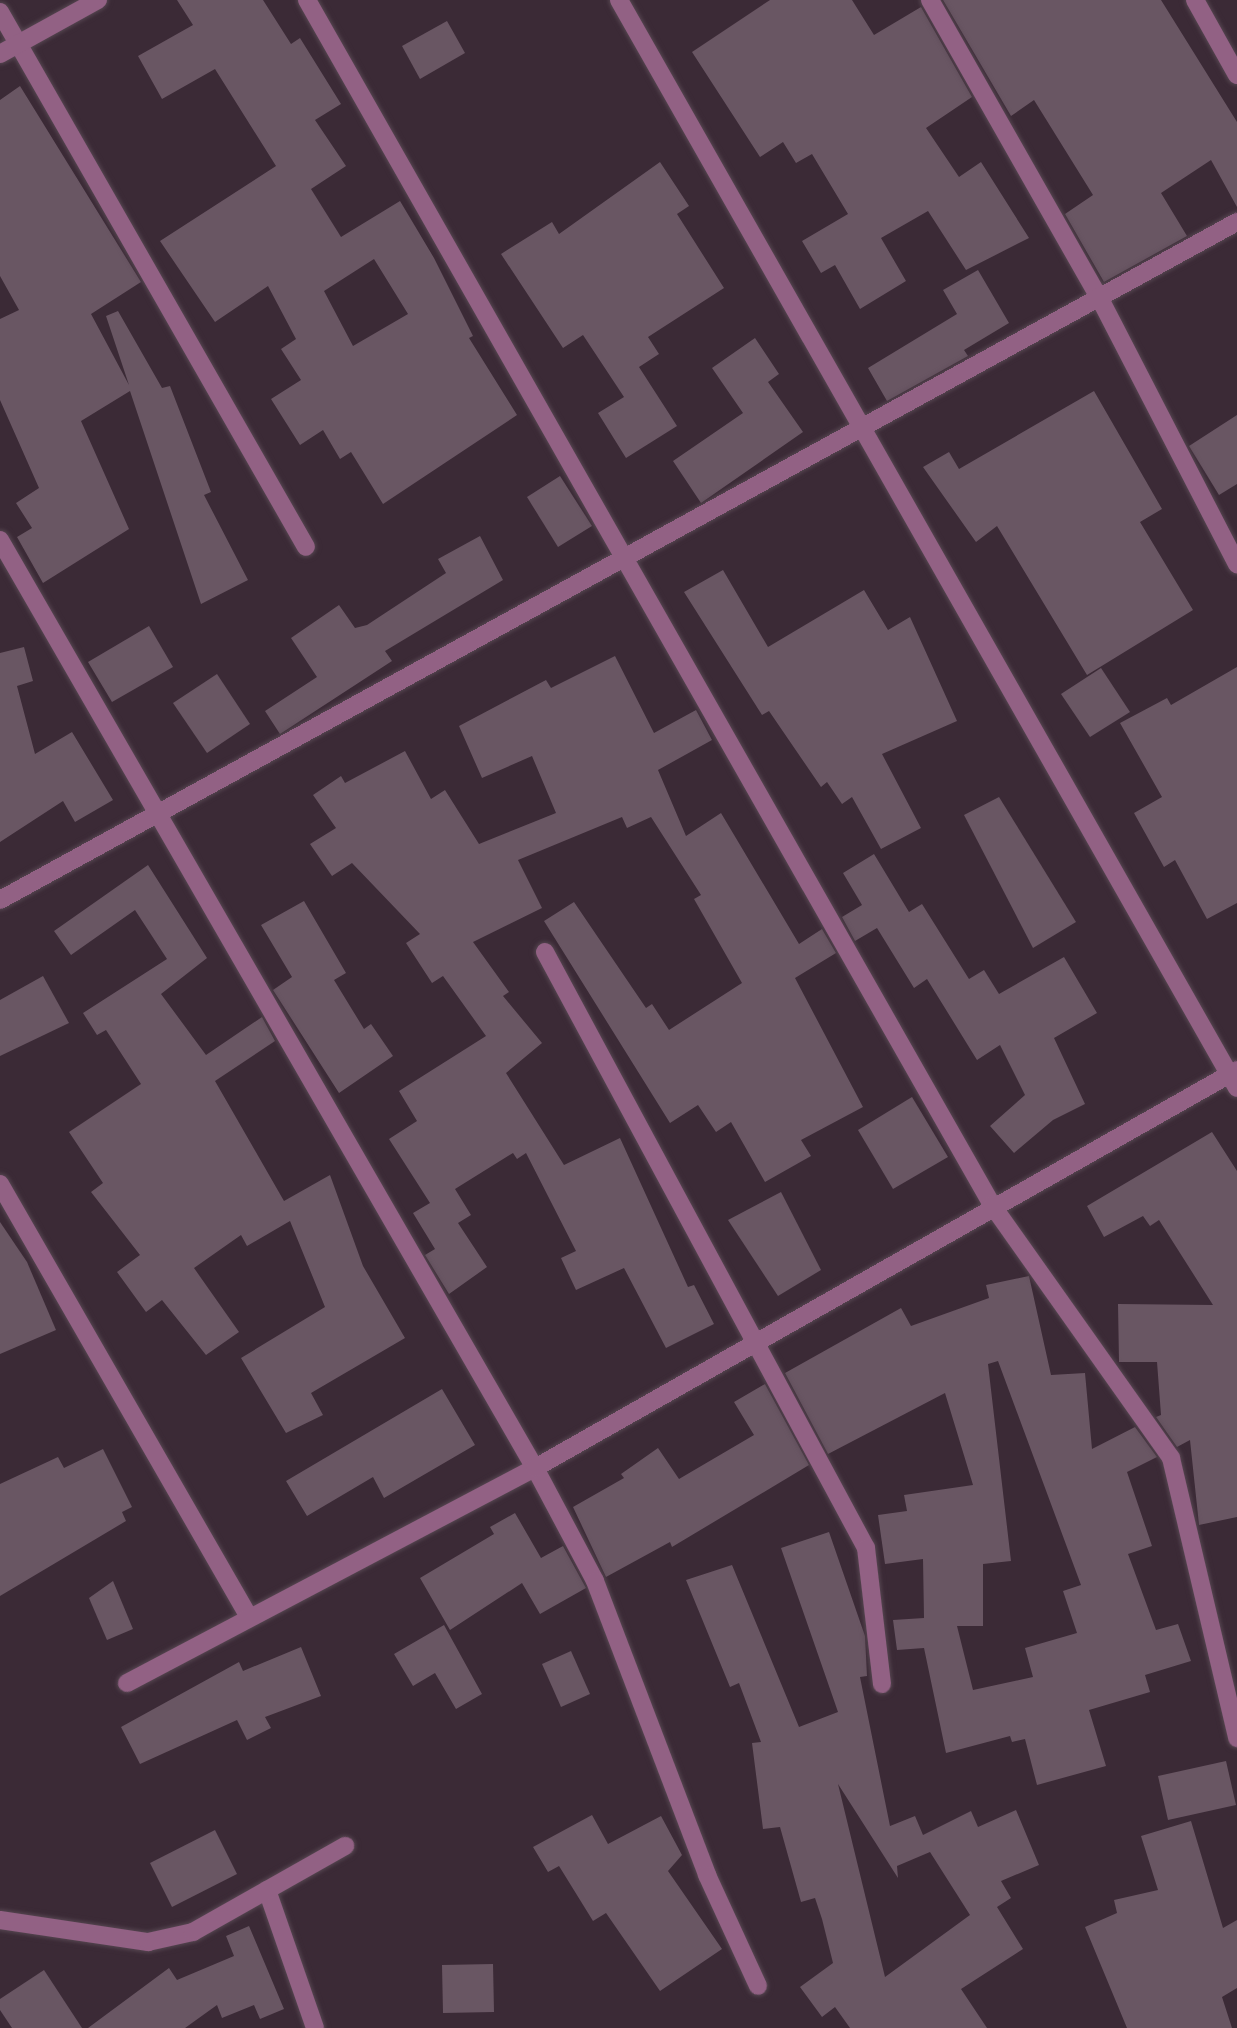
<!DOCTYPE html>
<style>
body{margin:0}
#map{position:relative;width:1237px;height:2028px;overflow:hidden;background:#3b2a36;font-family:Georgia,serif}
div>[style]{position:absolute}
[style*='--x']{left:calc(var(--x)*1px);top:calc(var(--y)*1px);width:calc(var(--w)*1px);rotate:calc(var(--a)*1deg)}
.building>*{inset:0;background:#695663}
.roads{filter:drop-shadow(0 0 2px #564651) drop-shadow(0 0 2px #564651)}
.minor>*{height:18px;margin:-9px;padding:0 9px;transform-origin:9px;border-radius:9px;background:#926184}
span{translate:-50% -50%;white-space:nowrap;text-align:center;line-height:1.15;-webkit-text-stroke:5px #3b2a36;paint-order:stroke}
</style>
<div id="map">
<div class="building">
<div style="clip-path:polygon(evenodd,177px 0,263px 0,291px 44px,300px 38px,341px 104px,315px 120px,346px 166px,311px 189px,341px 237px,400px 201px,434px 258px,473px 336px,469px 338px,517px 415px,383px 504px,351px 452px,340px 459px,323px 430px,300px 445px,271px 399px,301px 380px,281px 349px,296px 339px,268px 286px,215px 322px,160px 241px,276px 166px,215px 69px,162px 99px,138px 56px,193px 25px,177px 0,374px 259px,408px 314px,353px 346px,324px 291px,374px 259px)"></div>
<div style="clip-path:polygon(770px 0,852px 0,874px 35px,921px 7px,972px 97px,926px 128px,959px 177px,981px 162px,1029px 238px,966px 270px,928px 211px,881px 238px,906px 281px,860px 309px,835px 265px,821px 273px,802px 241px,848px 214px,812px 154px,796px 163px,783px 142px,760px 157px,692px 52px)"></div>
<div style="clip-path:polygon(943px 0,1161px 0,1237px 122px,1237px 207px,1211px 160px,1161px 193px,1187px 236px,1104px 282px,1065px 214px,1093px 195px,1034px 100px,1011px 116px)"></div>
<div style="clip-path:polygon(447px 21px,465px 53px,420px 79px,402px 46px)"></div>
<div style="clip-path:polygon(20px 86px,141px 282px,91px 314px,129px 385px,106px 316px,118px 311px,162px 388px,170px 386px,211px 492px,204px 495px,248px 580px,201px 604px,130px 391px,81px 421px,129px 529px,43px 583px,17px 537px,32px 528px,16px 503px,39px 488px,0 400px,0 319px,19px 310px,0 276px,0 100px)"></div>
<div style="clip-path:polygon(660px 162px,689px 206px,677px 214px,724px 288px,648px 337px,659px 354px,639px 367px,677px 426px,626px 458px,598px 413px,624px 397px,583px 335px,563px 348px,501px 254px,552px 222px,559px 234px)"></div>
<div style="clip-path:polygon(978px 270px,1009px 323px,964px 350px,968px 356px,887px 401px,868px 368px,957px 314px,943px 290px)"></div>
<div style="clip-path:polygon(755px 338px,779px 374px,768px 382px,803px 432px,701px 503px,673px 461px,743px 413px,712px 368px)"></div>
<div style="clip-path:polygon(1094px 391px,1162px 509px,1140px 522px,1193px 610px,1087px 675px,997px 526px,976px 542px,923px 467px,949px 452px,959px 469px)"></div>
<div style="clip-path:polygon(1237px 415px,1237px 484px,1219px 495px,1189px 446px)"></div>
<div style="clip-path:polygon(560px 476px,592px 526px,558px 547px,527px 497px)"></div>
<div style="clip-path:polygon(480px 536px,503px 580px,385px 651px,392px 661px,280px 734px,265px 711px,317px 677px,291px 638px,339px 605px,355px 628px,367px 625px,446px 573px,438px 559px)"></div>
<div style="clip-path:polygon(723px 570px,768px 647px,864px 590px,888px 630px,910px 617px,957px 721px,882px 754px,921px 828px,881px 849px,852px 797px,842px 804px,827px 782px,821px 787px,769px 711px,762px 715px,684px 592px)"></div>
<div style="clip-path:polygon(149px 626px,173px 667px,112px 702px,88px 662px)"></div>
<div style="clip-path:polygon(24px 647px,33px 681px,17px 686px,35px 754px,72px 732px,113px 800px,75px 822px,63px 801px,0 842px,0 653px)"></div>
<div style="clip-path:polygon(615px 656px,654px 733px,696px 710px,712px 740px,658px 770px,686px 836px,721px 813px,799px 944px,822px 929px,836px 953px,795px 978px,863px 1107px,801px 1140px,811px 1156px,765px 1182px,731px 1122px,716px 1132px,698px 1105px,670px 1123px,544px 921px,574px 902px,646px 1008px,652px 1004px,669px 1030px,742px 983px,694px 899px,701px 895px,651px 817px,627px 828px,622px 817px,518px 860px,542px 908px,473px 942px,509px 992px,503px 996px,542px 1043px,506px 1073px,564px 1165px,620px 1138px,688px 1287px,694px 1285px,714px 1324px,666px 1348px,624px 1268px,576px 1290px,561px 1258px,576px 1251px,526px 1153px,517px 1159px,513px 1153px,455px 1189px,471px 1215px,458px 1223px,487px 1267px,449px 1294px,425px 1255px,435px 1249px,413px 1213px,430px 1203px,389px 1139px,417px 1121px,399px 1091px,486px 1036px,443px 976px,432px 983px,406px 943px,420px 934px,352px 863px,332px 876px,310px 844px,336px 828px,313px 795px,341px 776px,345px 783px,405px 751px,431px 799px,445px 790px,479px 844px,556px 813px,532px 756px,482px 778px,459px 726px,546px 680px,551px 688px)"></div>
<div style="clip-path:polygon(1237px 667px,1237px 903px,1207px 919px,1175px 860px,1164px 867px,1134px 813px,1162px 797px,1120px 723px,1167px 698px,1171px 705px)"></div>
<div style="clip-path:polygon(1101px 668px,1130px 712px,1090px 737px,1061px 694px)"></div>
<div style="clip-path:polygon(217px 674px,250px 724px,207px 753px,173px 703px)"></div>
<div style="clip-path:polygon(999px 797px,1076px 922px,1033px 948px,964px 815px)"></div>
<div style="clip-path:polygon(874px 854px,909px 912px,922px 904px,969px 979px,984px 970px,999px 994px,1064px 957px,1097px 1013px,1054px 1038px,1085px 1104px,1053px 1120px,1014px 1153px,990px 1126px,1025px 1095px,1000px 1045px,977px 1060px,927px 979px,914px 988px,877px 928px,855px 941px,842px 917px,862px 905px,843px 873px)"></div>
<div style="clip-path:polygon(148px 865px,207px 958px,161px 994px,206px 1055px,262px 1017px,275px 1041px,215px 1081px,284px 1201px,330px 1175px,363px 1266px,405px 1338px,311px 1393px,323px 1415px,286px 1433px,241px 1358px,325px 1307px,290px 1221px,247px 1246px,241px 1235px,194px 1268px,239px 1332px,206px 1355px,162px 1300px,146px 1312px,117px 1272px,140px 1255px,91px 1192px,103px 1183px,69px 1132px,141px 1084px,106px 1030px,97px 1035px,83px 1013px,167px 959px,135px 910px,71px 955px,54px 931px)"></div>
<div style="clip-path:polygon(304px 901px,346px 973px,334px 980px,364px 1029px,371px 1024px,393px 1056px,339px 1093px,273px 990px,292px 977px,261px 925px)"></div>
<div style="clip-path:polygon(43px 976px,69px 1023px,0 1056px,0 1000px)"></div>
<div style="clip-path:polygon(912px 1097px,948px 1157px,893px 1189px,858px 1130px)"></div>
<div style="clip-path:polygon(1212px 1132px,1237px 1171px,1237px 1517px,1199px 1525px,1190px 1440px,1177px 1447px,1156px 1417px,1161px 1415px,1157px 1362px,1119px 1362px,1118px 1304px,1213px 1305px,1159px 1220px,1150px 1226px,1143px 1216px,1104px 1237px,1087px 1206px)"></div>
<div style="clip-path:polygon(781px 1192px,821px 1270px,778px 1296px,728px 1220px)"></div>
<div style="clip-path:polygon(0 1222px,27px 1262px,56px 1330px,0 1354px)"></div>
<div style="clip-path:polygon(evenodd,1029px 1276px,1051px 1375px,1085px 1373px,1092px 1449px,1135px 1427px,1157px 1457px,1127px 1472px,1152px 1546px,1128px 1554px,1156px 1630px,1178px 1624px,1191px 1661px,1145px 1675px,1150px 1692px,1089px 1710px,1106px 1766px,1037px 1785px,1025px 1739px,1012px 1742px,1010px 1736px,946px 1753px,924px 1648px,897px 1650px,893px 1620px,924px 1618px,923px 1559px,885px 1564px,878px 1515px,907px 1511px,904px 1495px,973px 1485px,945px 1393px,828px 1454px,785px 1373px,901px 1308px,911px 1326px,989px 1298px,986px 1285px,1029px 1276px,998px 1361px,1081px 1585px,1063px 1591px,1077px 1633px,1025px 1648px,1033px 1677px,973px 1690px,957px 1626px,983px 1626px,983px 1564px,1011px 1561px,988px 1364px,998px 1361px)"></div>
<div style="clip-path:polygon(765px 1384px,809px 1465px,672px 1547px,670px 1542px,606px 1577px,573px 1507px,624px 1478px,621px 1474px,658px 1448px,679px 1479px,754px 1435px,734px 1402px)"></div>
<div style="clip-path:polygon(442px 1389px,475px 1445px,384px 1498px,373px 1477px,307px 1516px,286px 1481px)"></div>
<div style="clip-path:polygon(103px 1449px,132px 1507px,122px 1512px,126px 1521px,0 1596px,0 1484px,58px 1457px,64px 1468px)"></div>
<div style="clip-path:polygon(515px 1513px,541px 1558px,563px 1546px,586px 1588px,540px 1614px,522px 1583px,450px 1630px,420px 1578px,494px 1534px,490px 1527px)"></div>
<div style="clip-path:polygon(evenodd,829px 1532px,865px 1636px,867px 1676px,860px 1677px,890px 1826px,915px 1816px,923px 1835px,971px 1811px,978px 1827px,1016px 1810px,1039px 1865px,1001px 1881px,1011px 1898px,997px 1907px,1023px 1949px,961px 1989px,987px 2028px,850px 2028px,835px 2007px,822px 2017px,800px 1987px,833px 1963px,822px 1919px,815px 1898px,801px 1902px,780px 1827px,763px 1829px,752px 1743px,761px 1742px,739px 1683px,730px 1687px,686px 1580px,732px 1565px,799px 1727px,838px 1712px,781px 1548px,829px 1532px,838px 1784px,898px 1878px,897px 1866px,930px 1852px,970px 1915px,885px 1977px,838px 1784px)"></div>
<div style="clip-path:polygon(113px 1581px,133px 1629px,107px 1640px,89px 1598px)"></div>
<div style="clip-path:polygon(444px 1625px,482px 1694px,456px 1709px,435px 1673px,413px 1686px,394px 1654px)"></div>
<div style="clip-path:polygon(301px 1647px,321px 1696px,265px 1717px,271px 1728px,247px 1740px,237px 1720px,140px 1764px,121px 1727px,239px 1662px,243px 1671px)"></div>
<div style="clip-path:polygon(571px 1651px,590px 1694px,561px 1707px,542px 1664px)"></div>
<div style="clip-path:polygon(1226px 1761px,1236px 1805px,1168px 1820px,1158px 1776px)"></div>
<div style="clip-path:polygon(592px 1815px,608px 1844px,661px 1816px,682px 1855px,668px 1871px,722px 1949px,660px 1991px,606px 1913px,593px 1921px,559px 1866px,548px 1872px,533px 1847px)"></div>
<div style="clip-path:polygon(1191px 1821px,1223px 1928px,1237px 1920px,1237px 1988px,1222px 1997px,1232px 2028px,1127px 2028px,1085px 1927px,1117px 1913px,1114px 1900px,1158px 1890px,1141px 1836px)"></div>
<div style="clip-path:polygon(215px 1830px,237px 1874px,172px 1907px,150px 1863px)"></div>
<div style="clip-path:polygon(249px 1926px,284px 2009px,260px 2019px,254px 2005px,222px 2018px,217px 2005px,185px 2028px,88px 2028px,169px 1968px,177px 1980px,234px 1956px,226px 1936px)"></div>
<div style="clip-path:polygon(493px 1964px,494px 2012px,443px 2013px,442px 1965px)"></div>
<div style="clip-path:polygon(44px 1970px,82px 2028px,12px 2028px,0 2010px,0 1999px)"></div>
</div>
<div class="roads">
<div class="minor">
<div style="--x:307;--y:0;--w:1386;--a:60.38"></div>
<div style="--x:992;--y:1205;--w:310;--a:54.7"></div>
<div style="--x:1171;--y:1458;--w:288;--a:76.7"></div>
<div style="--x:619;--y:0;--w:1251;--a:60.4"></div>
<div style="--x:930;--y:0;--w:342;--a:60.4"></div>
<div style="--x:1099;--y:297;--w:301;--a:62.7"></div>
<div style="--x:1195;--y:0;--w:86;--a:60.8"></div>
<div style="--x:0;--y:12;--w:616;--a:60.23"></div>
<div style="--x:0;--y:54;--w:112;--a:-28.9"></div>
<div style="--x:0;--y:540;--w:1071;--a:60.04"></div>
<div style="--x:535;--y:1468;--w:128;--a:62"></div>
<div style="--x:595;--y:1581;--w:315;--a:69.1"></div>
<div style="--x:707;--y:1875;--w:122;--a:65.3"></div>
<div style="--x:0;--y:900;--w:1411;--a:-28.73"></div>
<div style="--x:545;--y:952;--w:677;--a:61.69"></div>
<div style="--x:866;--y:1548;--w:137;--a:83.3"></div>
<div style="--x:0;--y:1184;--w:498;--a:60.1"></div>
<div style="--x:127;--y:1683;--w:461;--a:-27.8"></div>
<div style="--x:535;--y:1468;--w:807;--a:-29.55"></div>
<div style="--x:267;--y:1890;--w:146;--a:70.8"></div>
<div style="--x:0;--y:1920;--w:150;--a:8.5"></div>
<div style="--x:148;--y:1942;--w:46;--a:-12.5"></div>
<div style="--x:193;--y:1932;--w:175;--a:-29.5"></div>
</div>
</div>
</div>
